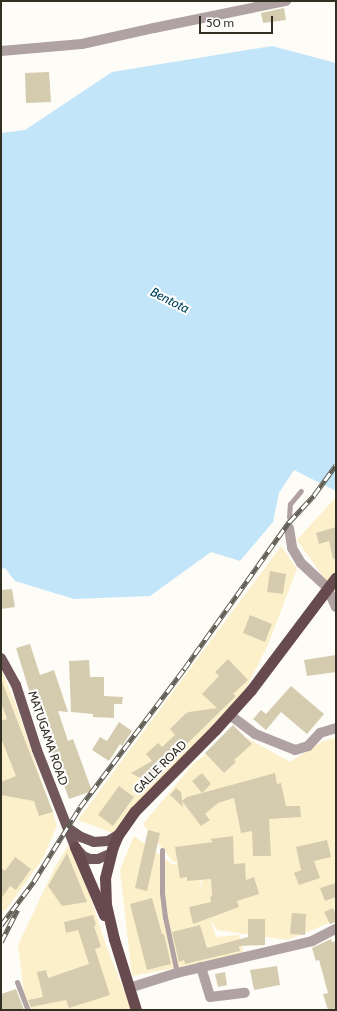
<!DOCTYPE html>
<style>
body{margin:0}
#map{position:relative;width:337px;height:1011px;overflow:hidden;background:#fdfcf6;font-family:Cabin,sans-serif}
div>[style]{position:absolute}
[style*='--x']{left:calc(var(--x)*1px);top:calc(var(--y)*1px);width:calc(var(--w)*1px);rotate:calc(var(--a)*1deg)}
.built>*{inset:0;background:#fcf0cb}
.water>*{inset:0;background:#c3e5f9}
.building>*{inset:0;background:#d5ccaf}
.service>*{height:5px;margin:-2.5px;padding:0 2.5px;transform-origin:2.5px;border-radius:2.5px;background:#b0a1a2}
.minor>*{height:10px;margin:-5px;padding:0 5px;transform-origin:5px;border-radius:5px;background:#b0a1a2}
.primary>*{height:10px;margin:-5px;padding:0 5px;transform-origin:5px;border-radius:5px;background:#71575a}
.trunk>*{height:11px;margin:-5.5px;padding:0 5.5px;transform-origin:5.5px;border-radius:5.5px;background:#664a4e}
.rail>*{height:4.5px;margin-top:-2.25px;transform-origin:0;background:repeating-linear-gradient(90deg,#fff 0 9px,#615f54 0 18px);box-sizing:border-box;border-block:1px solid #615f54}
span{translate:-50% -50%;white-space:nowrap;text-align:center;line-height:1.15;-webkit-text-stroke:4px #fff;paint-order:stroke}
.street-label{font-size:12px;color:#322f23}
.water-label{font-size:13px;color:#034560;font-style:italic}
.frame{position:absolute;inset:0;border:2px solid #322f23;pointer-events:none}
.scale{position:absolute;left:199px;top:16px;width:74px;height:18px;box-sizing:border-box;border:2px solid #322f23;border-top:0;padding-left:5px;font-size:12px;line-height:14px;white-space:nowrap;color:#322f23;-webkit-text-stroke:3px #fff;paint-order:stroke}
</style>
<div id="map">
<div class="built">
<div style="clip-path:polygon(336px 497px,336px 595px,297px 540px)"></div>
<div style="clip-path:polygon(281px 546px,297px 569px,267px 647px,242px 696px,115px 834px,78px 820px)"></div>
<div style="clip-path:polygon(1px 669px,16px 705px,57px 826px,43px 858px,6px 910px,1px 912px)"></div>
<div style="clip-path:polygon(236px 732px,290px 762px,323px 741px,336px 738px,336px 920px,288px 940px,217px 930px,211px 920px,216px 937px,239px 935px,244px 955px,132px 976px,120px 870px,134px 836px,172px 864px,199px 862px,201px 890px,204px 858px,173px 862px,143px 824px,194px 763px)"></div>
<div style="clip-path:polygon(69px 845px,80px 866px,107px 948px,132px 1010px,29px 1010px,24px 994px,18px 945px,56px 865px)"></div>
</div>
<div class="water">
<div style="clip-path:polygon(272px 46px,336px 63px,336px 491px,294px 470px,279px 493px,273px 522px,240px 561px,211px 552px,150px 596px,74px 599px,15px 581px,5px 568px,1px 569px,1px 133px,25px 130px,112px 72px)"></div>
</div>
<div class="building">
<div style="clip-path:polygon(284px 8px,286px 20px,263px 23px,261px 13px)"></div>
<div style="clip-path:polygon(49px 72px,51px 102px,26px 103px,25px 73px)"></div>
<div style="clip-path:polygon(336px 527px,336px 558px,333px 559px,329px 541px,319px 544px,316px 533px)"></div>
<div style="clip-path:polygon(270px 571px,286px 574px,283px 594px,267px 592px)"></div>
<div style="clip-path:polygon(12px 589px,15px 607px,1px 609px,1px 590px)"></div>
<div style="clip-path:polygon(250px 615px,272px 624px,265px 642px,243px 633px)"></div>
<div style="clip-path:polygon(30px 644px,40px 675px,54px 670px,68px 712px,58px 711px,68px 741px,73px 739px,92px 791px,69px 799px,48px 741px,45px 742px,16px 648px)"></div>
<div style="clip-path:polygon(336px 655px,336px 672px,307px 676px,304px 660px)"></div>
<div style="clip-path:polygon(228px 659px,248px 680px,233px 694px,236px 696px,148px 782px,131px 773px,152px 761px,146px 754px,158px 743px,162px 747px,175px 735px,170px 729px,185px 714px,189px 712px,217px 708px,202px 694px,219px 676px,215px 672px)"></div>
<div style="clip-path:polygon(89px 660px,90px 677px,104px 677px,104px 696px,123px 697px,122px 704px,114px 704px,114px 718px,93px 717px,93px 714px,71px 712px,69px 661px)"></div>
<div style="clip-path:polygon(1px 679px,53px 812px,39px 816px,34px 801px,1px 795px,1px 782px,16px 776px,1px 738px,1px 721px,7px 719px,1px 702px)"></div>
<div style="clip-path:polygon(291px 686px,324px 714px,307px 734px,281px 712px,266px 730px,253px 719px,261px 710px,266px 714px)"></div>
<div style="clip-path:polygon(119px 722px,132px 731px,122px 746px,120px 744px,109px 761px,92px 750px,100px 737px,107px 741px)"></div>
<div style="clip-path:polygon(233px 725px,252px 744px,234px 760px,236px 762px,224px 773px,205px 753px)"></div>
<div style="clip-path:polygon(202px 773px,211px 784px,202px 793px,192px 781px)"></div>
<div style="clip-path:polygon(275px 773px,277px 784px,281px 783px,286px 806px,300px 806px,301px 817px,269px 819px,271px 856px,253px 856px,252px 831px,241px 833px,234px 798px,218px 803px,205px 814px,210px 820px,201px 826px,182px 801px,187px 797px)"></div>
<div style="clip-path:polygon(119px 786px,134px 797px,113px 826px,98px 815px)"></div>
<div style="clip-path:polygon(176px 788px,181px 792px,183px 807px,170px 795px)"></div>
<div style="clip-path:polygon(148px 830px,160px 833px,147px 891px,135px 888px)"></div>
<div style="clip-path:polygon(233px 836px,234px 864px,245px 863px,246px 880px,254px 877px,259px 894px,237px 901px,239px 907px,193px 924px,189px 907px,211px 902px,210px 897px,212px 896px,211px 879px,187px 881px,187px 877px,180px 878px,175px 847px,213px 842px,210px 839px)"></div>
<div style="clip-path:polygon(327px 840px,331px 857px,314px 861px,320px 878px,299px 885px,294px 873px,301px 870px,296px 847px)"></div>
<div style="clip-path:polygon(67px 853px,87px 902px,62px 906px,48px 886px)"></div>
<div style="clip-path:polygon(15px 857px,31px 869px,16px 890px,10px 886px,1px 899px,1px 868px,5px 871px)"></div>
<div style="clip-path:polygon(336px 883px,336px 897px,325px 901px,320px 888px)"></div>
<div style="clip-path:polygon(152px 898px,162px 934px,164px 934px,171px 964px,147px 970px,130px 904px)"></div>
<div style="clip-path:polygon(333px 908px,336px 914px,336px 922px,330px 924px,324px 912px)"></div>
<div style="clip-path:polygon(292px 913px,306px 914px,305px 935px,290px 934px)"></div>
<div style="clip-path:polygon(93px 915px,96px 925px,94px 926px,101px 947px,95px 949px,110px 995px,69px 1008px,66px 1000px,31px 1007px,28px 1000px,43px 997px,37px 972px,46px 970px,48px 978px,89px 964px,78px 930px,66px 933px,64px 922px)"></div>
<div style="clip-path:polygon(248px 919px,265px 919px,265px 945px,239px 946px,240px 951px,185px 964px,184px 960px,179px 962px,172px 932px,200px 925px,207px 948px,248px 937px)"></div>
<div style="clip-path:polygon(331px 939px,332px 942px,336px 941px,336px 1010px,328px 1010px,323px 994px,328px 993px,319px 960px,316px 961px,312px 948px)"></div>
<div style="clip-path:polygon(277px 966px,280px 985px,254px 990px,250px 970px)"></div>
<div style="clip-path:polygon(225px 972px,227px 985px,218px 987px,215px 974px)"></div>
<div style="clip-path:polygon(16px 989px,24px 1010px,1px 1010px,1px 994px)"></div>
</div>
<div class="service">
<div style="--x:289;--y:517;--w:13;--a:-86"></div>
<div style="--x:290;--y:504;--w:17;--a:-50"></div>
<div style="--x:162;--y:850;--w:43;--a:90"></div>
<div style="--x:162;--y:893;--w:24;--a:83"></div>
<div style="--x:165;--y:917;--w:57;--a:77.9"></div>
<div style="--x:17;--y:982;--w:30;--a:69"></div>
</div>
<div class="minor">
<div style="--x:1;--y:51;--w:81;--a:-4.9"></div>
<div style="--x:82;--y:44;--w:74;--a:-12.5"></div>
<div style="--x:154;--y:28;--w:135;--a:-11.6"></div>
<div style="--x:289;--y:528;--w:20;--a:81"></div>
<div style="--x:292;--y:548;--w:17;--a:59"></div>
<div style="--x:301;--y:563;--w:35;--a:43"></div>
<div style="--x:327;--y:587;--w:22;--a:66"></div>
<div style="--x:230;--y:715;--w:31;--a:37"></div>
<div style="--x:255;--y:734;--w:43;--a:21.8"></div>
<div style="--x:295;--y:750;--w:14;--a:-17"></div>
<div style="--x:308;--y:746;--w:18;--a:-47"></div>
<div style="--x:320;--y:733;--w:17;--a:-17"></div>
<div style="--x:201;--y:967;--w:31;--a:73"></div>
<div style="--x:210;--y:997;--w:35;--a:-7"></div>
<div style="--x:129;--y:988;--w:50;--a:-17.4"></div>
<div style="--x:177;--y:973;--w:139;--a:-13.3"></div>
<div style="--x:312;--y:941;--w:27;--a:-27"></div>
</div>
<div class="primary">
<div style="--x:1;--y:658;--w:31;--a:61"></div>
<div style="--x:16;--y:685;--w:68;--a:72.1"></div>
<div style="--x:37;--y:750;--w:104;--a:68.6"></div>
<div style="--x:75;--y:847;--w:12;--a:48"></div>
<div style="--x:83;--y:856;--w:8;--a:23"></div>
<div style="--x:90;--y:859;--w:8;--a:0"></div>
<div style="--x:98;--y:859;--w:13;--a:-23"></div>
<div style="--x:68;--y:828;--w:16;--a:35"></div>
<div style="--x:81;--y:837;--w:14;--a:21"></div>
<div style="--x:94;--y:842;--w:14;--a:-4"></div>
<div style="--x:108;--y:841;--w:12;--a:-31"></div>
</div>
<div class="trunk">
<div style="--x:75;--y:847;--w:74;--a:66.9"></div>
<div style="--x:136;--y:1010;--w:74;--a:-107.2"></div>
<div style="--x:114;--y:939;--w:35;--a:-103"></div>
<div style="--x:106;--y:905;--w:27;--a:-92"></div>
<div style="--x:105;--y:878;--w:30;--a:-76"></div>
<div style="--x:112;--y:849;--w:15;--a:-67"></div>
<div style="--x:118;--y:835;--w:29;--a:-55"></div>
<div style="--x:135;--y:811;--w:114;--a:-45.4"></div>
<div style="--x:215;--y:730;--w:54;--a:-48"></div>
<div style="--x:251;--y:690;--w:141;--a:-53"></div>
</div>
<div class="rail">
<div style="--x:1;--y:925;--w:55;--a:-53.1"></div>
<div style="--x:34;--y:881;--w:87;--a:-58.1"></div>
<div style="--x:80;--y:807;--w:173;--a:-53"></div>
<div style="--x:184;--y:669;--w:181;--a:-54.5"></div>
<div style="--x:289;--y:522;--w:37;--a:-47"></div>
<div style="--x:314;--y:495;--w:37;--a:-54"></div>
<div style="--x:1;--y:942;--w:36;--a:-63"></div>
</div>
<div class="street-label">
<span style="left:48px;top:738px;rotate:71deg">MATUGAMA ROAD</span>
<span style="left:160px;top:767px;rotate:-45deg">GALLE ROAD</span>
</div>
<div class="water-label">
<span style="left:170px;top:300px;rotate:27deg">Bentota</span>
</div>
<div class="frame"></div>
<div class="scale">50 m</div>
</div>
